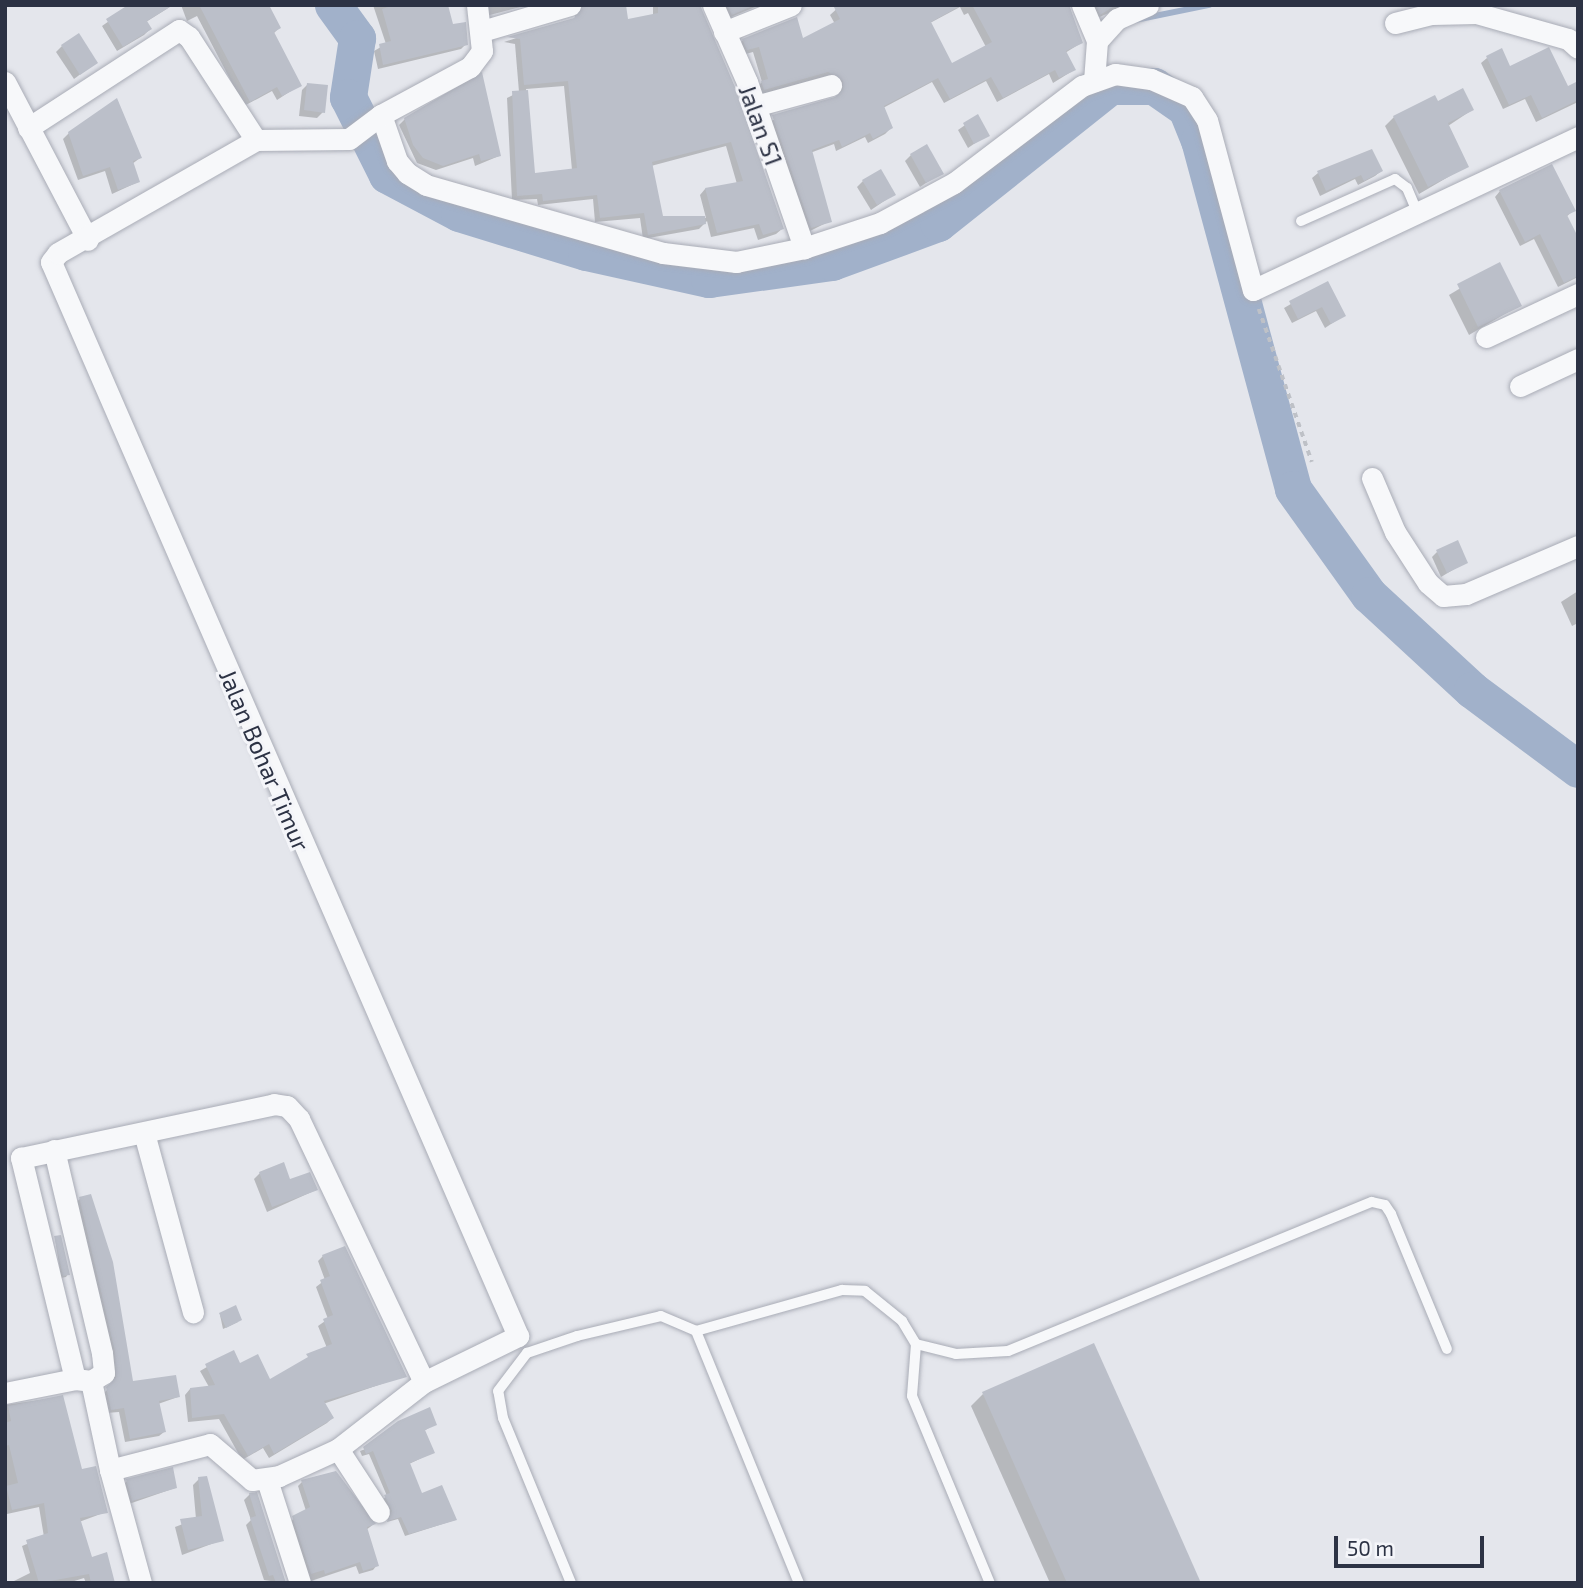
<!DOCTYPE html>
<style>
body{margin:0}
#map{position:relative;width:1583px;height:1588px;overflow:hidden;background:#e4e6ec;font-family:"Exo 2",sans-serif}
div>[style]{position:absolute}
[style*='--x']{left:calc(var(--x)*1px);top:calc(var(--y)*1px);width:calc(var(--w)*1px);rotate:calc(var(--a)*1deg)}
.shadow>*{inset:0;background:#0003}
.stream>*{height:6px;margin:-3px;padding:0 3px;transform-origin:3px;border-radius:3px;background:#a1b1ca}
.river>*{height:37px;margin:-18.5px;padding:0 18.5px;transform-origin:18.5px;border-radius:18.5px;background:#a1b1ca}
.building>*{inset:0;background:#bbbfc9}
.path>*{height:3.5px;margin-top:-1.75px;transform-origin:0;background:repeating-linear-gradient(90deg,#bec1c7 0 5px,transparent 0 10px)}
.roads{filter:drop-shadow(0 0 2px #a9acb6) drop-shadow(0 0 2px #a9acb6)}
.lane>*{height:10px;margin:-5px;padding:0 5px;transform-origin:5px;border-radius:5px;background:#f7f8fa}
.street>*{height:21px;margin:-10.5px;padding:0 10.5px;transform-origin:10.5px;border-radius:10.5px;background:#f7f8fa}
span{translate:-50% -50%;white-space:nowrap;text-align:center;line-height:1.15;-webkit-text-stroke:6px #f4f5f9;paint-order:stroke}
.street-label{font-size:24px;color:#2c3244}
.frame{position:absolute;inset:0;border:7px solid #2c3244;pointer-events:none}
.scale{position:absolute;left:1334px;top:1536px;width:150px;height:32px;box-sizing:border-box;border:4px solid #2c3244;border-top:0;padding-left:9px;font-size:21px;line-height:24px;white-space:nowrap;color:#2c3244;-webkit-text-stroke:5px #f4f5f9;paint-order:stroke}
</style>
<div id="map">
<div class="shadow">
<div style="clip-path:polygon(132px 5px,173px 5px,146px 22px,150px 29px,144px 35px,117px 51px,102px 26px)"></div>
<div style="clip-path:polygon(181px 5px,256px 5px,279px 28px,273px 34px,300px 85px,277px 100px,272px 91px,244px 106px,197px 16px,187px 21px)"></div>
<div style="clip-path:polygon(373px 5px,446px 5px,452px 27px,466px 44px,461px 49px,378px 69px,374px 51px,386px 44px)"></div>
<div style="clip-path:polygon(484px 5px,528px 5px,486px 16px)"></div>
<div style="clip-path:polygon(evenodd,576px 5px,625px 5px,627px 21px,653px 16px,653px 5px,699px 5px,782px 229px,776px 234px,758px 240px,754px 228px,711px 237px,707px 221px,699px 229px,643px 239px,640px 218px,595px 222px,593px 199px,538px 205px,537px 199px,512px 200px,507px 98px,519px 92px,515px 44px,504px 42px,575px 19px,576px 5px,564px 86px,572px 170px,534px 175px,526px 89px,564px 86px,576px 5px,726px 146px,737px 184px,705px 189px,700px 195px,706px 218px,661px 218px,651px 166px,726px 146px)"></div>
<div style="clip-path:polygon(720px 5px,760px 5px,726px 19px)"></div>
<div style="clip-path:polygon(evenodd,841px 5px,1069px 5px,1081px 43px,1065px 53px,1074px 70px,1053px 83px,1049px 74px,997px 102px,986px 81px,944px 103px,932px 82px,883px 108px,891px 128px,885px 134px,868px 143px,865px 137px,836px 151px,834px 144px,810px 153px,830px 221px,806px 233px,768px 122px,839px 96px,839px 86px,758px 94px,756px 88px,762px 82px,753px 52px,742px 55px,738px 46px,743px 40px,802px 41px,835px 24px,830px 15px,841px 5px,960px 7px,964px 15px,968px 13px,986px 47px,951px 66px,930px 23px,960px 7px)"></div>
<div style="clip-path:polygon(1087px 5px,1127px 5px,1095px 19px)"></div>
<div style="clip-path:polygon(62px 46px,94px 64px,74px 79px,56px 52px)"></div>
<div style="clip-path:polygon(1487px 58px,1567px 88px,1578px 83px,1578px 102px,1536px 122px,1525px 99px,1503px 109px,1481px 63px)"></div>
<div style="clip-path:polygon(308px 84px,323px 112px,317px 118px,299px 116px,302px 90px)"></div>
<div style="clip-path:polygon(1437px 103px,1472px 110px,1448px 126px,1467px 166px,1419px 194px,1385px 126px,1394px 117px)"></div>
<div style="clip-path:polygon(978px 116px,987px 135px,968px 148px,958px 130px)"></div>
<div style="clip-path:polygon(405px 119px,499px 156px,475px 166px,473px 158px,436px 170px,417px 163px,399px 125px)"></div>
<div style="clip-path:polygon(69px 133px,140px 158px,132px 164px,138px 182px,112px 194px,105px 171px,78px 180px,63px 139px)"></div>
<div style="clip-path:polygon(1371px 151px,1381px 171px,1375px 176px,1358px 185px,1355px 179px,1320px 196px,1312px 178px,1318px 173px)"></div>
<div style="clip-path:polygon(911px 155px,941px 173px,920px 187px,905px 161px)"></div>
<div style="clip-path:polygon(863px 181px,893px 195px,871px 210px,857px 187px)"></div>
<div style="clip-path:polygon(1500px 191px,1573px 211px,1566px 217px,1578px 240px,1578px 277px,1558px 287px,1534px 239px,1520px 246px,1495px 197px)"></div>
<div style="clip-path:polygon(1499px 265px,1520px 305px,1469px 335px,1449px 295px)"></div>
<div style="clip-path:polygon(1327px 283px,1343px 316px,1325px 328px,1316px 311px,1292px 323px,1284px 308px)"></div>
<div style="clip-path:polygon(1437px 552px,1466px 562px,1441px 577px,1432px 557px)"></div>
<div style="clip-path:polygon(1578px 591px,1578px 623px,1572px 626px,1561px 602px)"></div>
<div style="clip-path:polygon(260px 1173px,289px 1181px,316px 1190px,267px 1212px,254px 1179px)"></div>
<div style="clip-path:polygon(80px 1199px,132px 1383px,178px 1397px,158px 1404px,164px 1432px,159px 1436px,125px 1442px,119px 1412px,106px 1413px,104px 1393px,112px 1385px,111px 1357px,75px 1203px)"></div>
<div style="clip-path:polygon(55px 1238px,68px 1274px,66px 1277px,61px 1278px)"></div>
<div style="clip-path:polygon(323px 1256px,405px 1376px,323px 1404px,332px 1418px,327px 1423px,269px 1458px,263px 1448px,242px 1460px,219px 1419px,188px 1422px,185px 1395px,190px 1389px,209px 1387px,200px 1371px,233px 1352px,240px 1366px,270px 1381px,327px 1348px,318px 1326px,328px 1319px,316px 1287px,325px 1280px,318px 1261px)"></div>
<div style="clip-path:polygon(220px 1315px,238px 1322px,223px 1329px)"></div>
<div style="clip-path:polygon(983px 1394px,1199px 1583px,1050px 1583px,971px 1406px)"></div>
<div style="clip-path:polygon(61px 1397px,81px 1471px,106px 1512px,79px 1522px,90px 1559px,113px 1583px,86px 1583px,84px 1578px,68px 1583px,10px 1583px,30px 1573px,22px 1546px,44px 1537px,39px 1507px,7px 1514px,5px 1405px)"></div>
<div style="clip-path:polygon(435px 1424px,424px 1431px,432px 1453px,409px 1464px,421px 1495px,455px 1520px,405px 1536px,398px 1519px,387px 1522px,389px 1515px,382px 1500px,387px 1496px,369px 1454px,362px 1456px,360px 1451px)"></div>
<div style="clip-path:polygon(199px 1479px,222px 1540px,182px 1555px,175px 1527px,196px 1519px,193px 1485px)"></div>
<div style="clip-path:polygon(127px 1481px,175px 1488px,126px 1505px,121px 1487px)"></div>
<div style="clip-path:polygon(302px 1482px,374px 1524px,366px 1530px,377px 1565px,373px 1570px,359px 1574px,356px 1566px,308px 1582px,289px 1522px,306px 1511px,298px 1486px)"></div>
<div style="clip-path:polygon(250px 1494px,284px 1583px,264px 1580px,246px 1525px,251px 1520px,244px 1500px)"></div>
</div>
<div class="stream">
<div style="--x:1135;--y:20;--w:76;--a:-11.5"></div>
</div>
<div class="river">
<div style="--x:333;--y:5;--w:41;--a:54"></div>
<div style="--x:357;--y:38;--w:60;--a:98.7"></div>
<div style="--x:348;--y:97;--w:87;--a:63.4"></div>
<div style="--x:387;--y:175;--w:81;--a:27.8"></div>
<div style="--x:459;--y:213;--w:133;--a:17.1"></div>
<div style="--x:586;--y:252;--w:126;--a:12.4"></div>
<div style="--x:709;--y:279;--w:124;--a:-7.9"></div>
<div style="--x:832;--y:262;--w:113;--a:-20.2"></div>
<div style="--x:938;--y:223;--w:220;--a:-38.5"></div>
<div style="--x:1110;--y:86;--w:44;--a:0"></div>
<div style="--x:1154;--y:86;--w:39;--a:35"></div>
<div style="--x:1186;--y:108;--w:35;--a:68"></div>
<div style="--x:1199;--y:140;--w:361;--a:74.9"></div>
<div style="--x:1293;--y:489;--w:130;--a:54.4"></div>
<div style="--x:1369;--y:595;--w:140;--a:42.7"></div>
<div style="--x:1472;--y:690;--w:132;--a:36.7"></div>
</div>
<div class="building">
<div style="clip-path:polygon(128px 5px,173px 5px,147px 21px,152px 29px,123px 47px,106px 19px)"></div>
<div style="clip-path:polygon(199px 5px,269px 5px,281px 28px,274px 32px,302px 86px,282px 96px,277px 87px,250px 102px)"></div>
<div style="clip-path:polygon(394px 5px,448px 5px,453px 24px,466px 22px,468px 45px,383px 65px,379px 44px,391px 41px,382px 9px)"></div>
<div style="clip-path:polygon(583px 5px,626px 5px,628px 19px,658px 13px,658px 5px,700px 5px,735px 87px,784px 229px,763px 235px,759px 224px,717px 233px,705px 188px,743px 181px,731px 142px,652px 162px,663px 216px,705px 216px,706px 224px,648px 235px,644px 213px,600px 218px,597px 195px,543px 201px,542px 194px,517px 196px,512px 91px,528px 90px,535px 173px,577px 168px,568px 81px,524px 85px,520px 39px,507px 37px,574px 18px)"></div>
<div style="clip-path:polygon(727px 5px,755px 5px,732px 15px)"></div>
<div style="clip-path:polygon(833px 5px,962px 5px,931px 22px,952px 63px,992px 42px,972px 5px,1069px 5px,1083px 43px,1066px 51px,1076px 70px,1059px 78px,1055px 70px,1003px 98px,991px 77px,950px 99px,938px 78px,884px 106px,893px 128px,873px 139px,870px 133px,842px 147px,839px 140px,812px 150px,832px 222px,811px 228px,772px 115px,835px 97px,843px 89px,843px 81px,828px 72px,764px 90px,761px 81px,768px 79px,759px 47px,747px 50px,742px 39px,797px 17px,803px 38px,840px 19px)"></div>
<div style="clip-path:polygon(1096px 5px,1116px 5px,1100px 15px)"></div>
<div style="clip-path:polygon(79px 33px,98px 63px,80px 75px,61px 45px)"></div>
<div style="clip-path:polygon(1549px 47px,1568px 86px,1578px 81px,1578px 100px,1542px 118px,1531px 95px,1509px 105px,1486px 56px,1502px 48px,1510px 66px)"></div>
<div style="clip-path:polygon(482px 72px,501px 156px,481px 161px,479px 154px,443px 166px,423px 158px,413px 145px,404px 118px)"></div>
<div style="clip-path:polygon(307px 83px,328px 85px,325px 113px,304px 110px)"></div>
<div style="clip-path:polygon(1463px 88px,1474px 110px,1448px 123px,1469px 167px,1428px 187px,1393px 116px,1435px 95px,1438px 101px)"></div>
<div style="clip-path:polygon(117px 98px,142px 158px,133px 161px,140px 182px,118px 190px,110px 167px,83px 176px,68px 132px)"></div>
<div style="clip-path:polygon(978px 114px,990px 136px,974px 144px,963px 123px)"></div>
<div style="clip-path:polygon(927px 144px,944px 174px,926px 183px,910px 154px)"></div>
<div style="clip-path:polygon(1372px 149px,1383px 171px,1364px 181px,1361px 175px,1326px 191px,1317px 171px)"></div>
<div style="clip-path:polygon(1552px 164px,1576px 211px,1567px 215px,1578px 237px,1578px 276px,1564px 283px,1540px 234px,1525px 242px,1499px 190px)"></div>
<div style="clip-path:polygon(881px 169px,896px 195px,877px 205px,862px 180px)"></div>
<div style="clip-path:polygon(1500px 262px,1522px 306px,1478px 327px,1457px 284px)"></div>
<div style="clip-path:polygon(1328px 281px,1346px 316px,1331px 324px,1322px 307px,1298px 319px,1289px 301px)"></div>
<div style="clip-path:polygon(1458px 540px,1468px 563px,1447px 573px,1436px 550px)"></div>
<div style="clip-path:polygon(284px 1162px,290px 1179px,310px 1172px,318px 1190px,272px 1207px,259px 1172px)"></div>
<div style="clip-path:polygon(91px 1194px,113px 1262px,133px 1381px,176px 1375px,180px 1397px,159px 1401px,166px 1432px,130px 1439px,124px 1408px,111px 1410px,106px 1387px,116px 1378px,115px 1352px,79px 1197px)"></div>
<div style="clip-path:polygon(61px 1235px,70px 1275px,63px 1276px,54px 1236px)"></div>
<div style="clip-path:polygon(345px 1246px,407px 1377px,324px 1401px,334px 1418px,274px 1454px,269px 1444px,248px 1456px,224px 1414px,192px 1418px,190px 1388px,215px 1385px,205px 1364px,234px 1350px,240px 1363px,258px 1354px,270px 1379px,308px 1357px,306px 1354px,332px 1344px,323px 1319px,333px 1315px,320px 1280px,330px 1276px,322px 1255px)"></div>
<div style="clip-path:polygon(236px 1305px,242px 1320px,226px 1328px,219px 1313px)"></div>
<div style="clip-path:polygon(1094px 1343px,1151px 1470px,1201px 1583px,1067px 1583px,1010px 1455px,982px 1392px)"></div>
<div style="clip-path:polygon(63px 1395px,82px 1469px,96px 1466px,108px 1513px,80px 1518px,92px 1557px,107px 1552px,115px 1583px,91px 1583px,89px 1574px,39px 1583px,26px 1540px,48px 1533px,44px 1503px,12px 1510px,6px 1486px,18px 1483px,9px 1445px,5px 1446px,5px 1423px,11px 1421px,8px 1406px)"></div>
<div style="clip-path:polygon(430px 1407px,437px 1425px,425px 1430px,435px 1453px,410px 1463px,422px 1493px,442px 1485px,457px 1520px,409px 1534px,401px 1517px,388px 1521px,392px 1511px,384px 1495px,390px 1493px,373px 1451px,366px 1454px,363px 1447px,398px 1421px)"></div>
<div style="clip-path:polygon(173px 1467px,177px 1488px,132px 1501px,126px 1479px)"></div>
<div style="clip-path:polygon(336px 1471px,376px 1524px,367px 1527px,379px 1566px,363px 1571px,360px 1562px,325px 1574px,324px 1570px,311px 1574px,292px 1516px,310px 1507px,301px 1480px)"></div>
<div style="clip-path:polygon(207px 1476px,224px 1541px,188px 1550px,180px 1519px,202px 1516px,198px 1477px)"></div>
<div style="clip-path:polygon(257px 1492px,286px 1583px,276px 1583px,273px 1575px,269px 1576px,261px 1552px,250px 1518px,256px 1516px,249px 1493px)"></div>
</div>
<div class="path">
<div style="--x:1259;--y:309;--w:162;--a:70.9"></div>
</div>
<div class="roads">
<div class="lane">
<div style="--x:1301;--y:221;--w:103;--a:-24.1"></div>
<div style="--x:1395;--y:179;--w:15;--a:37"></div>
<div style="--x:1407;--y:188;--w:28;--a:67"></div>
<div style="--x:696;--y:1331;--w:272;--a:67.8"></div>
<div style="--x:916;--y:1344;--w:52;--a:94.4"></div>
<div style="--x:912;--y:1396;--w:203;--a:67.4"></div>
<div style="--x:571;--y:1583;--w:178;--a:-112.4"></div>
<div style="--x:503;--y:1418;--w:27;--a:-100"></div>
<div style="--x:498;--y:1391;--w:48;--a:-52.7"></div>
<div style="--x:527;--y:1353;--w:53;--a:-18.8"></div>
<div style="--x:577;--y:1336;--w:86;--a:-13.4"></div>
<div style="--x:661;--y:1316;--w:38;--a:23"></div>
<div style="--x:696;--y:1331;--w:152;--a:-15.7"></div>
<div style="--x:842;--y:1290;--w:23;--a:2"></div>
<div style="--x:865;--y:1291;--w:48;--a:39"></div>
<div style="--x:902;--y:1321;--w:27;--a:59"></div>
<div style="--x:916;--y:1344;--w:41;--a:14"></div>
<div style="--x:956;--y:1354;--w:52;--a:-3.3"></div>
<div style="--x:1008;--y:1351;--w:393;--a:-22.3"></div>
<div style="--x:1372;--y:1202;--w:13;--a:13"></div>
<div style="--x:1385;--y:1205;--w:11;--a:56"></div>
<div style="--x:1391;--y:1214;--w:146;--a:67.5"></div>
</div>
<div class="street">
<div style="--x:713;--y:5;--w:84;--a:66.2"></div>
<div style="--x:747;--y:82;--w:176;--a:71"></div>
<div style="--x:1082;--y:5;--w:39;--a:67"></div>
<div style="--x:1395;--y:23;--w:38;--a:-14"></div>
<div style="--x:1432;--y:14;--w:44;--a:-1.3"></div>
<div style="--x:1476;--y:13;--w:96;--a:15.8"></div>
<div style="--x:1568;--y:39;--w:13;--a:42"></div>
<div style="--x:482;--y:31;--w:92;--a:-16.5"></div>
<div style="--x:724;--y:32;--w:72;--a:-21.9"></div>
<div style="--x:1094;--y:81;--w:40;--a:-85.7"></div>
<div style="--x:1097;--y:41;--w:30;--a:-48"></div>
<div style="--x:1117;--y:19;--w:34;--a:-24"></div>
<div style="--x:5;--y:82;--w:178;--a:62.3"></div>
<div style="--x:755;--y:106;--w:79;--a:-15.4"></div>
<div style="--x:381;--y:115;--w:49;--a:70.8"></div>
<div style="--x:397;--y:161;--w:16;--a:50"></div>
<div style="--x:407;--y:173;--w:22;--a:32"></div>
<div style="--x:426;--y:185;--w:247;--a:16"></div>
<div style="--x:663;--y:253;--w:74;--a:7"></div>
<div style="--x:736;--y:262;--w:69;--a:-11.6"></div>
<div style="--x:804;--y:248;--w:80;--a:-18.2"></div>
<div style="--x:880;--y:223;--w:84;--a:-28.4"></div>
<div style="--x:954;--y:183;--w:161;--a:-37.2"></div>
<div style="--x:1082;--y:86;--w:35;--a:-20"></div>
<div style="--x:1115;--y:74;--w:36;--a:8"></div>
<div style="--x:1151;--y:79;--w:45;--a:23.7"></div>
<div style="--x:1192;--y:97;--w:27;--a:57"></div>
<div style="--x:1207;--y:120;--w:176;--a:74.9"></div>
<div style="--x:1253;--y:290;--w:359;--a:-25.2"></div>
<div style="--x:28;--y:128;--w:180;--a:-33"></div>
<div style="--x:179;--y:30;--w:12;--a:35"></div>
<div style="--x:189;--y:37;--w:123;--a:57"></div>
<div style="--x:1486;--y:337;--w:102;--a:-25.1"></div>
<div style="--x:1520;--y:386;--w:64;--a:-25"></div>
<div style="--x:1372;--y:478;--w:59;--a:66.9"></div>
<div style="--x:1395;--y:532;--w:61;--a:57.1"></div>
<div style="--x:1428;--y:583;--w:20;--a:41"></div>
<div style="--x:1443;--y:596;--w:23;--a:-5"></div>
<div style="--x:1466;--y:594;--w:122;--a:-23.2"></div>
<div style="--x:144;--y:1133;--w:186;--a:74.7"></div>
<div style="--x:54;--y:1150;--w:209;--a:76.7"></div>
<div style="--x:102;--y:1353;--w:20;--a:84"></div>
<div style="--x:104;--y:1373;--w:15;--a:148"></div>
<div style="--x:75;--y:1379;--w:228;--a:-103.7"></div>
<div style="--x:21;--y:1158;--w:259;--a:-12"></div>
<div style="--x:274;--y:1104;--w:13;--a:9"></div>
<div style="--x:287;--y:1106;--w:18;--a:47"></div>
<div style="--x:299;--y:1119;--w:291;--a:64.6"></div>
<div style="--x:5;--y:1393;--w:71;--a:-11.3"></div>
<div style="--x:75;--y:1379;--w:16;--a:7"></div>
<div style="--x:91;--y:1381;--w:91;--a:77.9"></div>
<div style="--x:338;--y:1449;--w:75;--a:56.9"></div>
<div style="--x:267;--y:1480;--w:108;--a:72.2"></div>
<div style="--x:141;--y:1583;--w:117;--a:-105.3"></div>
<div style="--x:110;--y:1470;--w:103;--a:-14.6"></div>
<div style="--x:210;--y:1444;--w:55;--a:40.6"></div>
<div style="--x:252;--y:1480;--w:27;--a:-8"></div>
<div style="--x:279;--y:1476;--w:65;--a:-24.6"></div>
<div style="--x:338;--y:1449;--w:109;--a:-37.9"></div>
<div style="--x:424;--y:1382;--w:105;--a:-26.1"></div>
<div style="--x:518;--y:1336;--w:1171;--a:-113.5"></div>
<div style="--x:51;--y:262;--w:11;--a:-52"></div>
<div style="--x:58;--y:253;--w:228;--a:-29.7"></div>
<div style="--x:256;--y:140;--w:93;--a:-0.6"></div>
<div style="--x:349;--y:139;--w:40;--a:-37"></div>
<div style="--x:381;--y:115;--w:101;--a:-28.3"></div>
<div style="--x:470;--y:67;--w:20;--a:-53"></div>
<div style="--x:482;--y:51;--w:46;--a:-96.2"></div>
</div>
</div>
<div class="street-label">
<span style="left:761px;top:125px;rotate:70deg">Jalan S1</span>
<span style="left:265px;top:760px;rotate:67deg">Jalan Bohar Timur</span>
</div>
<div class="frame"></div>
<div class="scale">50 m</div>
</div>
